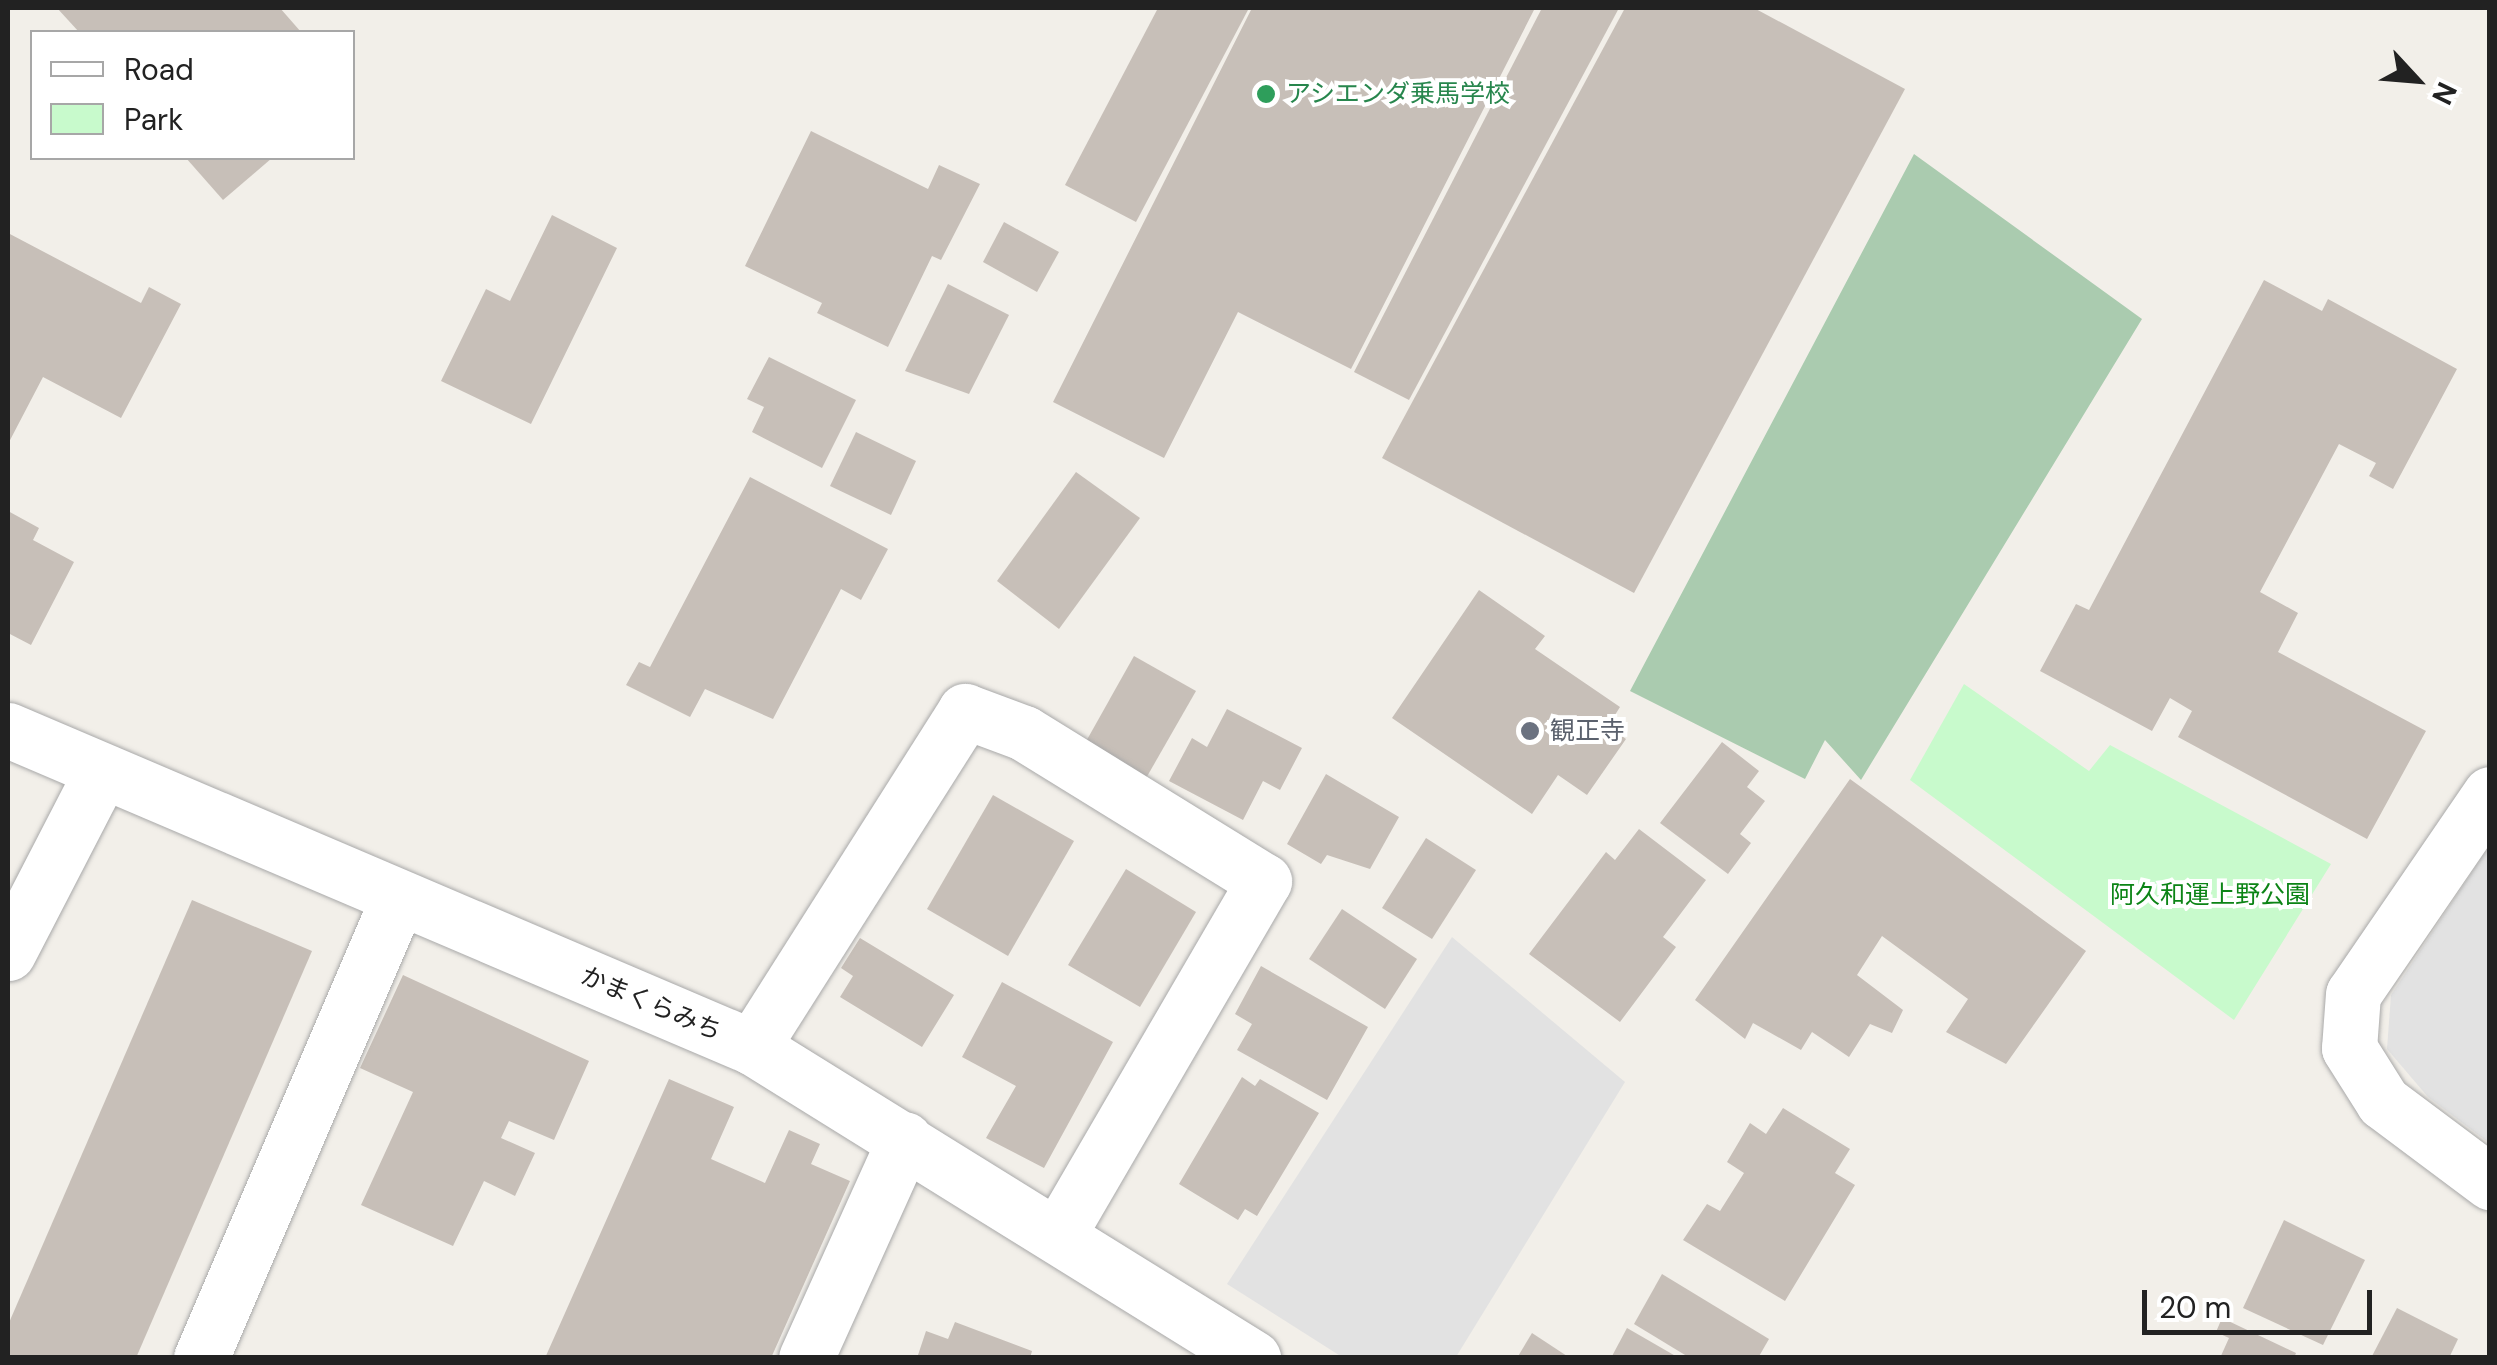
<!DOCTYPE html>
<meta charset="utf-8">
<style>
body{margin:0}
#map{position:relative;width:2497px;height:1365px;overflow:hidden;background:#f2efe9;font-family:"DM Sans","Noto Sans JP",sans-serif}
div>[style]{position:absolute}
[style*='--x']{left:calc(var(--x)*1px);top:calc(var(--y)*1px);width:calc(var(--w)*1px);rotate:calc(var(--a)*1deg)}
.cemetery>*{inset:0;background:#aacbaf}
.park>*{inset:0;background:#c8facc}
.parking>*{inset:0;background:#e2e2e2}
.building>*{inset:0;background:#c7bfb8}
.roads{filter:drop-shadow(0 0 2px #a9a9a9) drop-shadow(0 0 2px #a9a9a9)}
.minor>*{height:55px;margin:-27.5px;padding:0 27.5px;transform-origin:27.5px;border-radius:27.5px;background:#fff}
.dots>*{width:28px;height:28px;translate:-50% -50%;box-sizing:border-box;border:5px solid #fff;border-radius:50%}
span{translate:-50% -50%;white-space:nowrap;text-align:center;line-height:1.15;-webkit-text-stroke:8px #fff;paint-order:stroke}
.leisure-label{font-size:25px;color:#27864d}
.left{translate:0 -50%;text-align:left}
.worship-label{font-size:25px;color:#5b616d}
.park-label{font-size:25px;color:#0c8416}
.street-label{font-size:25px;color:#222}
.frame{position:absolute;inset:0;border:10px solid #222;pointer-events:none}
.legend{position:absolute;left:30px;top:30px;width:325px;height:130px;box-sizing:border-box;background:#fff;border:2px solid #a7a7a7;margin:0;padding:12px 18px;list-style:none;font-size:30px;color:#222}
.legend li{display:flex;align-items:center;gap:20px;height:50px}
.legend b{width:50px;border:2px solid #a7a7a7}
.north{position:absolute;left:2367px;top:30px;width:100px;height:100px;-webkit-text-stroke:8px #fff;paint-order:stroke;rotate:116deg;font-size:28px;font-weight:700;line-height:40px;text-align:center;color:#222}
.north::after{content:'';display:block;margin:auto;width:35px;height:45px;background:#222;clip-path:polygon(50% 0,100% 100%,50% 72%,0 100%)}
.scale{position:absolute;left:2142px;top:1290px;width:230px;height:45px;box-sizing:border-box;border:5px solid #222;border-top:0;padding-left:12px;font-size:30px;line-height:35px;white-space:nowrap;color:#222;-webkit-text-stroke:8px #fff;paint-order:stroke}
</style>
<div id="map">
<div class="cemetery">
<div style="clip-path:polygon(1914px 154px,2142px 319px,1861px 780px,1825px 740px,1805px 779px,1630px 691px)"></div>
</div>
<div class="park">
<div style="clip-path:polygon(1964px 684px,2089px 771px,2110px 745px,2331px 864px,2234px 1020px,1910px 780px)"></div>
</div>
<div class="parking">
<div style="clip-path:polygon(2489px 846px,2489px 1143px,2428px 1097px,2387px 1049px,2391px 995px)"></div>
<div style="clip-path:polygon(1452px 937px,1625px 1082px,1456px 1357px,1342px 1357px,1227px 1284px)"></div>
</div>
<div class="building">
<div style="clip-path:polygon(57px 8px,280px 8px,301px 32px,79px 32px)"></div>
<div style="clip-path:polygon(1158px 8px,1249px 8px,1136px 222px,1065px 185px)"></div>
<div style="clip-path:polygon(1252px 8px,1535px 8px,1351px 369px,1238px 312px,1164px 458px,1053px 402px)"></div>
<div style="clip-path:polygon(1542px 8px,1619px 8px,1409px 400px,1354px 372px)"></div>
<div style="clip-path:polygon(1625px 8px,1754px 8px,1905px 89px,1634px 593px,1382px 458px)"></div>
<div style="clip-path:polygon(811px 131px,928px 189px,939px 165px,980px 184px,941px 260px,932px 256px,888px 347px,817px 313px,822px 303px,745px 266px)"></div>
<div style="clip-path:polygon(186px 158px,272px 158px,223px 200px)"></div>
<div style="clip-path:polygon(552px 215px,617px 248px,531px 424px,441px 381px,486px 289px,510px 301px)"></div>
<div style="clip-path:polygon(1004px 222px,1059px 252px,1037px 292px,983px 262px)"></div>
<div style="clip-path:polygon(8px 233px,141px 303px,149px 287px,181px 304px,121px 418px,43px 377px,8px 444px)"></div>
<div style="clip-path:polygon(2264px 280px,2322px 311px,2328px 299px,2457px 369px,2393px 489px,2369px 476px,2376px 463px,2339px 444px,2260px 592px,2298px 613px,2278px 652px,2426px 731px,2367px 839px,2178px 737px,2192px 711px,2170px 698px,2152px 731px,2040px 671px,2076px 604px,2089px 610px)"></div>
<div style="clip-path:polygon(948px 284px,1009px 315px,969px 394px,905px 371px)"></div>
<div style="clip-path:polygon(769px 357px,856px 400px,822px 468px,752px 432px,764px 407px,747px 399px)"></div>
<div style="clip-path:polygon(856px 432px,916px 461px,891px 515px,830px 486px)"></div>
<div style="clip-path:polygon(1076px 472px,1140px 518px,1059px 629px,997px 581px)"></div>
<div style="clip-path:polygon(750px 477px,888px 549px,861px 600px,841px 589px,773px 719px,705px 689px,690px 717px,626px 685px,639px 662px,650px 667px)"></div>
<div style="clip-path:polygon(8px 511px,39px 528px,33px 540px,74px 562px,31px 645px,8px 633px)"></div>
<div style="clip-path:polygon(1479px 590px,1545px 636px,1535px 649px,1620px 707px,1608px 726px,1626px 739px,1587px 795px,1558px 775px,1532px 814px,1392px 718px)"></div>
<div style="clip-path:polygon(1134px 656px,1196px 691px,1145px 780px,1084px 745px)"></div>
<div style="clip-path:polygon(1227px 709px,1302px 748px,1280px 790px,1263px 781px,1243px 820px,1169px 781px,1192px 738px,1207px 747px)"></div>
<div style="clip-path:polygon(1722px 742px,1759px 771px,1747px 787px,1765px 801px,1740px 834px,1751px 843px,1728px 874px,1660px 823px)"></div>
<div style="clip-path:polygon(1326px 774px,1399px 817px,1370px 869px,1327px 855px,1321px 864px,1287px 844px)"></div>
<div style="clip-path:polygon(1850px 779px,2086px 951px,2006px 1064px,1946px 1032px,1968px 999px,1882px 936px,1857px 975px,1903px 1010px,1892px 1033px,1870px 1024px,1849px 1057px,1812px 1032px,1801px 1050px,1753px 1023px,1745px 1039px,1695px 1000px)"></div>
<div style="clip-path:polygon(993px 795px,1074px 841px,1008px 956px,927px 909px)"></div>
<div style="clip-path:polygon(1639px 829px,1706px 880px,1663px 937px,1676px 947px,1620px 1022px,1529px 954px,1606px 852px,1615px 860px)"></div>
<div style="clip-path:polygon(1426px 838px,1476px 870px,1432px 939px,1382px 908px)"></div>
<div style="clip-path:polygon(1126px 869px,1196px 912px,1140px 1007px,1068px 965px)"></div>
<div style="clip-path:polygon(192px 900px,312px 951px,136px 1358px,8px 1358px,8px 1325px)"></div>
<div style="clip-path:polygon(1342px 909px,1417px 959px,1385px 1009px,1309px 959px)"></div>
<div style="clip-path:polygon(860px 938px,954px 995px,922px 1047px,840px 997px,853px 976px,841px 968px)"></div>
<div style="clip-path:polygon(1261px 966px,1368px 1027px,1327px 1100px,1237px 1050px,1252px 1024px,1235px 1014px)"></div>
<div style="clip-path:polygon(403px 975px,589px 1061px,554px 1140px,509px 1121px,501px 1138px,535px 1153px,515px 1196px,484px 1181px,453px 1246px,361px 1205px,413px 1092px,360px 1068px)"></div>
<div style="clip-path:polygon(1002px 982px,1113px 1042px,1044px 1168px,986px 1138px,1016px 1086px,962px 1057px)"></div>
<div style="clip-path:polygon(1242px 1077px,1255px 1086px,1260px 1079px,1319px 1113px,1257px 1216px,1245px 1209px,1238px 1220px,1179px 1184px)"></div>
<div style="clip-path:polygon(669px 1079px,734px 1107px,711px 1159px,765px 1183px,789px 1130px,820px 1144px,811px 1164px,850px 1181px,771px 1358px,545px 1358px)"></div>
<div style="clip-path:polygon(1783px 1108px,1850px 1149px,1835px 1173px,1855px 1185px,1785px 1301px,1683px 1240px,1707px 1204px,1720px 1211px,1744px 1173px,1727px 1162px,1750px 1123px,1766px 1134px)"></div>
<div style="clip-path:polygon(2284px 1220px,2365px 1260px,2323px 1345px,2243px 1308px)"></div>
<div style="clip-path:polygon(1662px 1274px,1769px 1339px,1758px 1358px,1690px 1358px,1634px 1324px)"></div>
<div style="clip-path:polygon(2397px 1308px,2458px 1339px,2449px 1358px,2371px 1358px)"></div>
<div style="clip-path:polygon(2222px 1318px,2296px 1353px,2294px 1358px,2220px 1358px,2229px 1338px,2216px 1332px)"></div>
<div style="clip-path:polygon(955px 1322px,1032px 1351px,1030px 1358px,917px 1358px,926px 1331px,948px 1339px)"></div>
<div style="clip-path:polygon(1627px 1328px,1679px 1358px,1611px 1358px)"></div>
<div style="clip-path:polygon(1532px 1333px,1570px 1358px,1517px 1358px)"></div>
</div>
<div class="roads">
<div class="minor">
<div style="--x:8;--y:730;--w:809;--a:23.08"></div>
<div style="--x:752;--y:1047;--w:590;--a:31.83"></div>
<div style="--x:2490;--y:794;--w:242;--a:124.4"></div>
<div style="--x:2353;--y:994;--w:54;--a:94.2"></div>
<div style="--x:2349;--y:1048;--w:64;--a:57.8"></div>
<div style="--x:2383;--y:1102;--w:134;--a:36.8"></div>
<div style="--x:8;--y:953;--w:205;--a:-62.7"></div>
<div style="--x:752;--y:1047;--w:398;--a:-57.6"></div>
<div style="--x:965;--y:711;--w:63;--a:20.4"></div>
<div style="--x:1024;--y:733;--w:282;--a:31.7"></div>
<div style="--x:1264;--y:881;--w:406;--a:120.2"></div>
<div style="--x:201;--y:1358;--w:499;--a:-66.8"></div>
<div style="--x:806;--y:1358;--w:240;--a:-65.7"></div>
</div>
</div>
<div class="dots">
<div style="left:1266px;top:94px;background:#2e9e5b"></div>
<div style="left:1530px;top:731px;background:#6b7280"></div>
</div>
<div class="leisure-label">
<span class="left" style="left:1286px;top:94px">アシエンダ乗馬学校</span>
</div>
<div class="worship-label">
<span class="left" style="left:1550px;top:731px">観正寺</span>
</div>
<div class="park-label">
<span style="left:2210px;top:895px">阿久和運上野公園</span>
</div>
<div class="street-label">
<span style="left:651px;top:1004px;rotate:23deg">かまくらみち</span>
</div>
<div class="frame"></div>
<ul class="legend">
<li><b style="height:12px;background:#fff"></b>Road</li>
<li><b style="height:28px;background:#c8facc"></b>Park</li>
</ul>
<div class="north">N</div>
<div class="scale">20 m</div>
</div>
